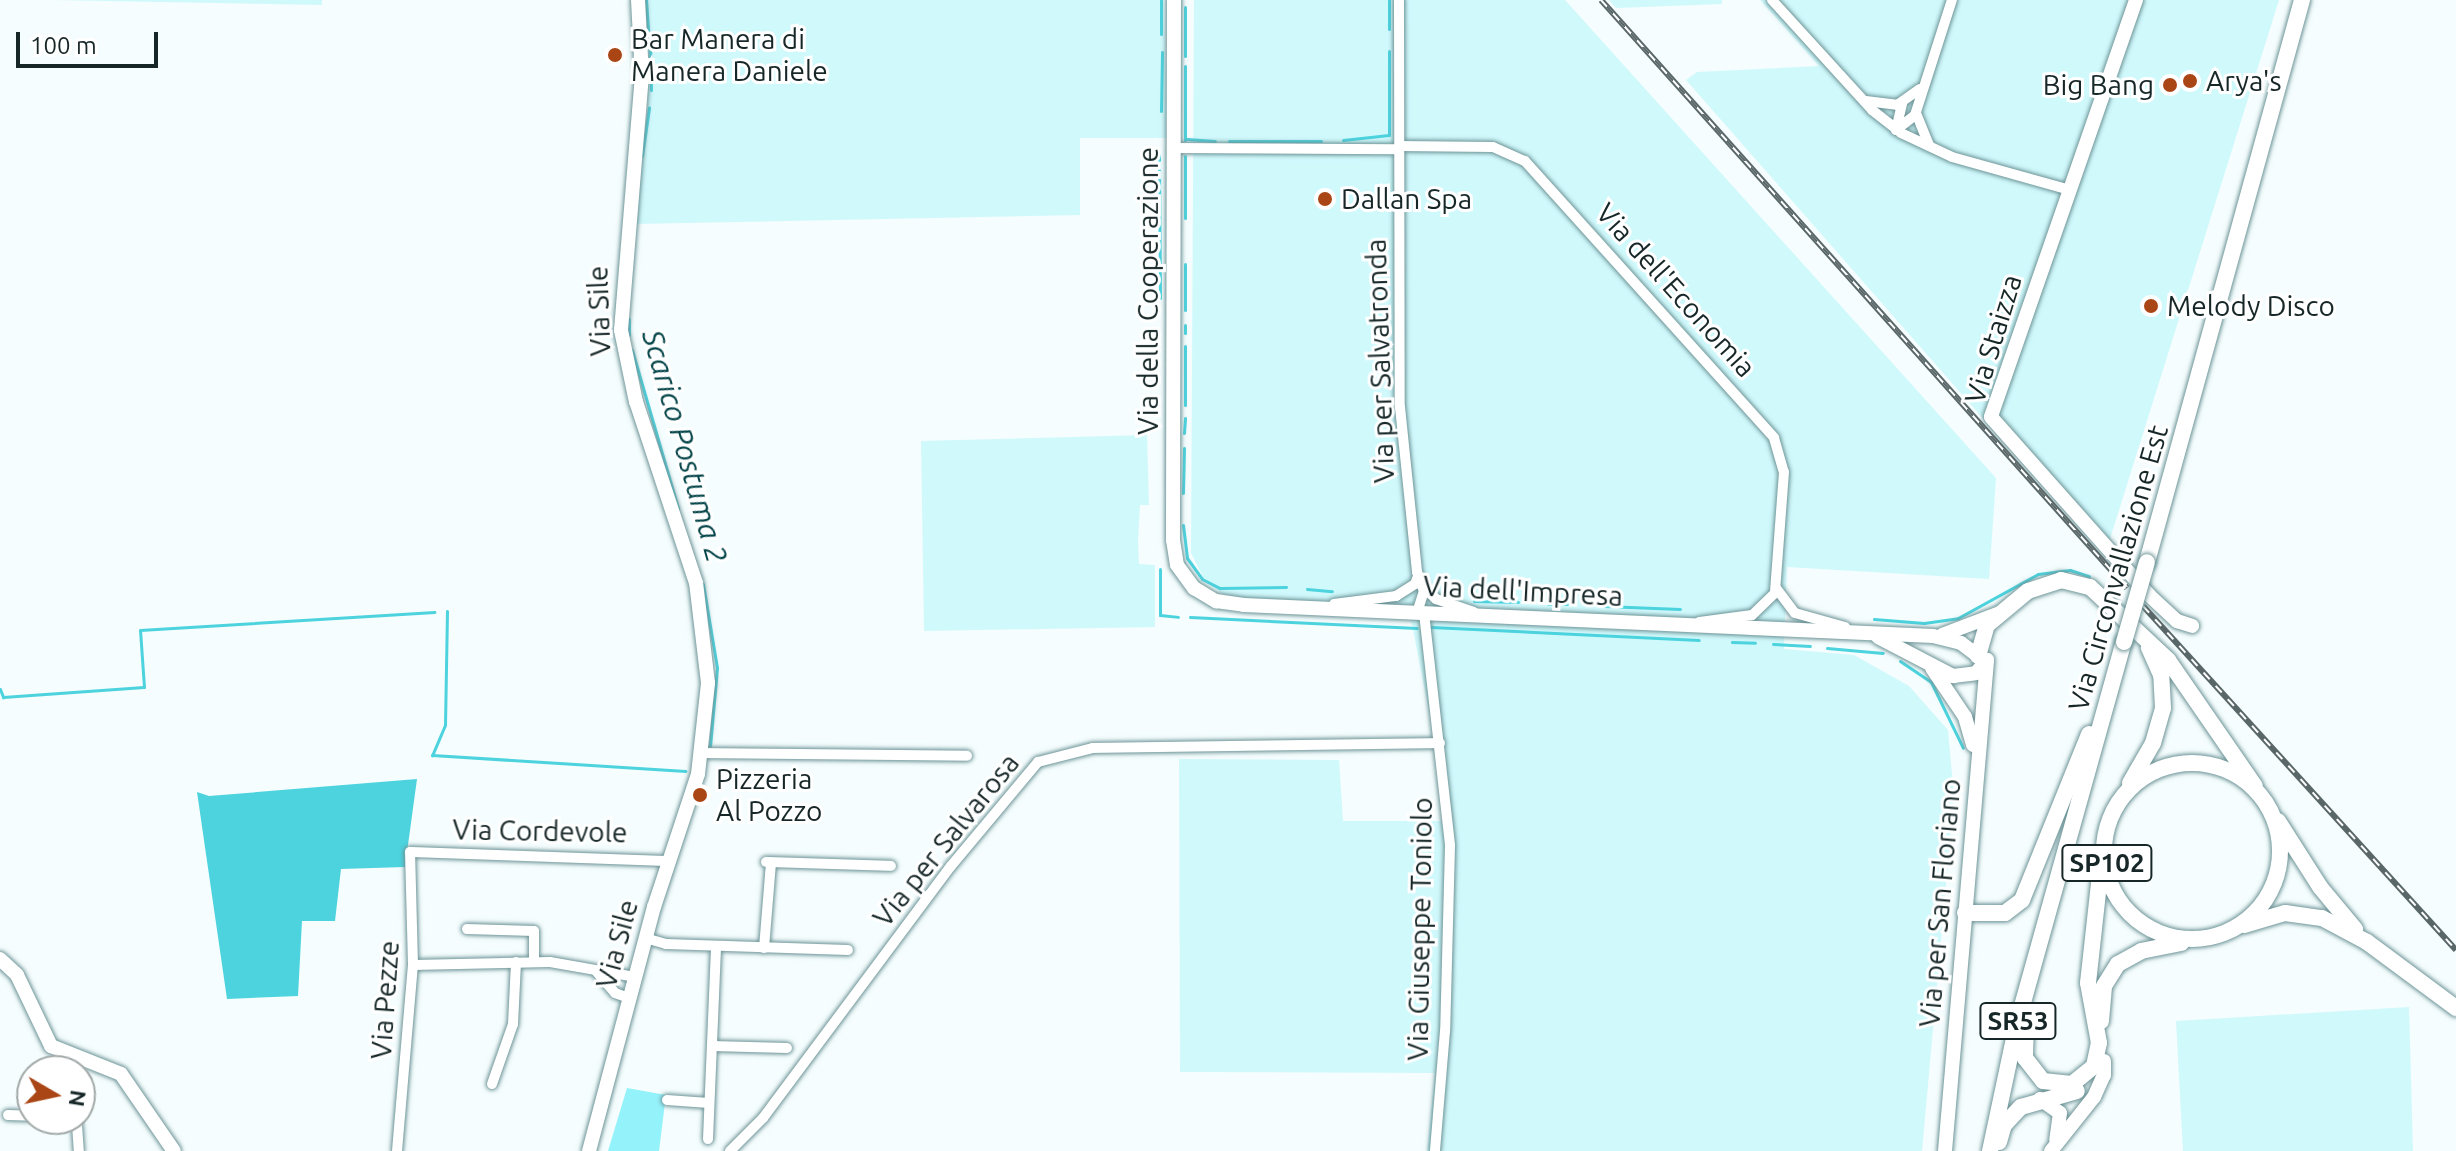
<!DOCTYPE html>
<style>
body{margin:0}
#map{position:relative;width:2456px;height:1151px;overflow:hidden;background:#f5fdfe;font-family:Ubuntu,sans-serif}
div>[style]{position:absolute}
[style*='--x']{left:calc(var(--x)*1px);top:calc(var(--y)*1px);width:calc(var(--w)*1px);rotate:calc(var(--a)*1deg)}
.built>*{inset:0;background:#d0f9fc}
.green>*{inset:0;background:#94f2fa}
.forest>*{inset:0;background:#4cd3de}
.stream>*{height:3px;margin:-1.5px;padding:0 1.5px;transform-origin:1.5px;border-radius:1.5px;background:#4cd3de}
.roads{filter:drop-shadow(0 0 2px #6d9497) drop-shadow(0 0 2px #6d9497)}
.street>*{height:10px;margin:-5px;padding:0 5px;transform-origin:5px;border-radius:5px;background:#fff}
.secondary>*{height:14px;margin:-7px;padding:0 7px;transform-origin:7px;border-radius:7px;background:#fff}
.primary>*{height:16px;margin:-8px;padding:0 8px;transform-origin:8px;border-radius:8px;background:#fff}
.primary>.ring{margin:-8px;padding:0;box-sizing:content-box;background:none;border:16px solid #fff;border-radius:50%}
.rail>*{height:6px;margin-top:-3px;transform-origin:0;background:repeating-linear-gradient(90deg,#fff 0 9px,#5a6768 0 18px);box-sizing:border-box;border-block:2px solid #5a6768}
.bridges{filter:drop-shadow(0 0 2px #6d9497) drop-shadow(0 0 2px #6d9497)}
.primary-bridge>*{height:16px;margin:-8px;padding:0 8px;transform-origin:8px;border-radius:8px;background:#fff}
.dots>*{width:22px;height:22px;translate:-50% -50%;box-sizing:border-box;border:4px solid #fff;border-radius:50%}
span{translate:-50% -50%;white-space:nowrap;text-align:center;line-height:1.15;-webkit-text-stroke:6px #fff;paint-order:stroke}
.shield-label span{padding:2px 6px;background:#fff;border:2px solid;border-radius:6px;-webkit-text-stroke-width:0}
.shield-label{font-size:26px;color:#172728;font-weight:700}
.poi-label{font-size:28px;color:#172728}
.left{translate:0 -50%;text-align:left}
.right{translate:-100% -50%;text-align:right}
.street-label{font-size:28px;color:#172728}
.water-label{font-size:30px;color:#054549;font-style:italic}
.north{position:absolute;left:16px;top:1055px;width:80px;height:80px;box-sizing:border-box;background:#fff;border:2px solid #a2a9a9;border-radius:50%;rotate:99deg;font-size:22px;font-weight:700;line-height:32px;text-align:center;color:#172728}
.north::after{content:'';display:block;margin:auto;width:28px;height:36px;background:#aa4615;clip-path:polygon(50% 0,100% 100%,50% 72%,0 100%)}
.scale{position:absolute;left:16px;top:32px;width:142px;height:36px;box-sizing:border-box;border:4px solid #172728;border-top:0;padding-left:10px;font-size:24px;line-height:28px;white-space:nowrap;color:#172728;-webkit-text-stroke:6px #fff;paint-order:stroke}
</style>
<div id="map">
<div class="built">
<div style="clip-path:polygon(53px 0,322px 0,322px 5px)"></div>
<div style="clip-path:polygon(644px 0,1164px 0,1167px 138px,1080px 138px,1080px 215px,635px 224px,648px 102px)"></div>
<div style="clip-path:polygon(1194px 0,1565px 0,1996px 478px,1989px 579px,1787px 567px,1784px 649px,1854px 655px,1909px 686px,1948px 730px,1954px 796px,1922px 1151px,1427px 1151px,1435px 1073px,1180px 1072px,1179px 759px,1339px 760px,1343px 821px,1443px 821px,1438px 758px,1409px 609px,1231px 600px,1205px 581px,1191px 553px)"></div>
<div style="clip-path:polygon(1609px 0,1722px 0,1722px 4px,1616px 8px)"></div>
<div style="clip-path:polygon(1760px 0,2279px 0,2109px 542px,2035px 459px,1995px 432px,1686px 80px,1697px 72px,1819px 66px)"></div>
<div style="clip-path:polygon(1147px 435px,1149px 505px,1140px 505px,1138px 541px,1139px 564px,1155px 565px,1155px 627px,924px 631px,921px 441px)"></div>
<div style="clip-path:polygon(2409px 1007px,2413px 1151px,2183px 1151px,2176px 1021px)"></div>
</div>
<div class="green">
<div style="clip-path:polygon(627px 1088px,666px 1095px,659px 1151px,608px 1151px)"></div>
</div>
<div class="forest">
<div style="clip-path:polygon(417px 779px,405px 867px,341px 869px,335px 921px,302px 921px,298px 996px,227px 999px,197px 792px,209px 796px)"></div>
</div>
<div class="stream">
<div style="--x:646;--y:0;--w:30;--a:86"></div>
<div style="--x:1389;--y:0;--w:29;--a:90"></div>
<div style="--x:1161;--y:34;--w:34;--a:-90"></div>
<div style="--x:650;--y:43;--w:47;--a:88.8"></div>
<div style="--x:1185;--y:56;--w:49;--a:-90"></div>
<div style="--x:1161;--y:111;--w:59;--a:-89"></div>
<div style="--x:1187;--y:139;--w:28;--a:4"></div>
<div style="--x:1185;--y:140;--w:74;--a:-90"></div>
<div style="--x:1343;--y:140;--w:46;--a:-6.2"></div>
<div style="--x:1389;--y:135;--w:84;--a:-90"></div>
<div style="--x:1229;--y:141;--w:92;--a:0"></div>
<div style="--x:1159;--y:154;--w:144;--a:89.6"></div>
<div style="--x:642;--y:156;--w:49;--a:-81.7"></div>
<div style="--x:1185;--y:156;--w:62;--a:90"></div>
<div style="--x:1185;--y:264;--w:46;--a:90"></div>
<div style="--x:1185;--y:325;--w:8;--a:90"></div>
<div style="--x:629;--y:335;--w:16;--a:-90"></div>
<div style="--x:1185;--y:346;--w:59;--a:90"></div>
<div style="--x:632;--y:350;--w:165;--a:73.8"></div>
<div style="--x:1184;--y:433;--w:15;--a:-86"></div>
<div style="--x:1183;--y:493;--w:45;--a:-88.7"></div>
<div style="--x:1183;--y:525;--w:33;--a:83"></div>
<div style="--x:1187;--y:558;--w:26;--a:54"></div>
<div style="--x:1202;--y:579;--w:20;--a:27"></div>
<div style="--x:1220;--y:588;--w:66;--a:-0.9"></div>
<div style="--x:1160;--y:569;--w:46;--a:90"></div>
<div style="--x:1160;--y:615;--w:18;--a:6"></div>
<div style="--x:703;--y:584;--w:85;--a:80.5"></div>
<div style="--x:717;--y:668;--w:78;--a:95.1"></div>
<div style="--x:1307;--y:589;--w:25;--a:5"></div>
<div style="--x:1474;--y:601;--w:44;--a:1.3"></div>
<div style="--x:1548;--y:604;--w:19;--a:0"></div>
<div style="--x:1604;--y:606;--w:76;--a:2.3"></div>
<div style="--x:447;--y:611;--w:114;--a:91"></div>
<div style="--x:445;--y:725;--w:33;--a:113"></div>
<div style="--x:432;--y:755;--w:254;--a:3.6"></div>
<div style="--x:1190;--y:617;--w:227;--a:2.8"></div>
<div style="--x:1874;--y:619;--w:50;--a:4.6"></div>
<div style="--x:1924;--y:623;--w:34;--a:-8"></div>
<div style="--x:1958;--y:618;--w:91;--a:-28.8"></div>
<div style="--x:2038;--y:574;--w:32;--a:-7"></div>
<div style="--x:2070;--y:570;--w:20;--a:18"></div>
<div style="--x:1431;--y:627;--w:268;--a:2.8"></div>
<div style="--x:1732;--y:642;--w:23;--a:2"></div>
<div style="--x:1773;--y:644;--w:37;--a:3"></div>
<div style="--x:1827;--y:648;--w:56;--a:5.1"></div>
<div style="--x:1900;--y:661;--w:37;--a:34"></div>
<div style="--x:1931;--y:682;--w:73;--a:64.1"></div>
<div style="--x:0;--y:689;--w:9;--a:69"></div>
<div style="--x:3;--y:697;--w:141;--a:-4.1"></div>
<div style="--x:144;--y:687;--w:57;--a:-94"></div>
<div style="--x:140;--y:630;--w:295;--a:-3.5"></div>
</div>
<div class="roads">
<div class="street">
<div style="--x:1399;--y:0;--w:407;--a:89.9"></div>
<div style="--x:1400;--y:407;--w:166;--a:84.1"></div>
<div style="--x:1417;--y:572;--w:20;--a:70"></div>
<div style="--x:1424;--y:591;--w:23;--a:108"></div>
<div style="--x:1772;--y:0;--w:149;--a:47.7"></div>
<div style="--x:1872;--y:110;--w:37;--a:38"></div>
<div style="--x:1901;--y:133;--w:56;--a:25.2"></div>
<div style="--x:1952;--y:157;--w:123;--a:15.6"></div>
<div style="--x:1866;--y:101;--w:31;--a:7"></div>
<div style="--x:1897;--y:105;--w:28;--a:-35"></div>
<div style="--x:1916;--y:113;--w:35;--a:68"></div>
<div style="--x:1896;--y:130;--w:24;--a:-38"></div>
<div style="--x:1915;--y:115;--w:121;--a:-72.2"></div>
<div style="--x:1896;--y:130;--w:28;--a:-77"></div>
<div style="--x:1399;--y:146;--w:94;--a:0.6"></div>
<div style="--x:1493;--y:147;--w:35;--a:24"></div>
<div style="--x:1525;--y:161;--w:372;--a:48"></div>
<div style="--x:1774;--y:438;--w:35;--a:74"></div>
<div style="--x:1784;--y:472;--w:121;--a:94.3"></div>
<div style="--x:1775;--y:593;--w:32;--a:136"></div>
<div style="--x:1752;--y:615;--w:53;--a:172.5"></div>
<div style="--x:1174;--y:148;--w:225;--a:0.3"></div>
<div style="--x:1422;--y:585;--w:20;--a:45"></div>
<div style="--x:1436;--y:599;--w:40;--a:18.9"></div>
<div style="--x:1776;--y:588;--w:31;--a:53"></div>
<div style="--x:1795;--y:613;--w:52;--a:15.6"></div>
<div style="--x:1334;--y:604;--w:63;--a:-7.4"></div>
<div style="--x:1396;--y:596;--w:22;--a:-32"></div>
<div style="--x:1415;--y:584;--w:9;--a:-69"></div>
<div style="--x:1424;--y:613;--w:234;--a:83.6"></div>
<div style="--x:1450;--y:846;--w:185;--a:91.5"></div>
<div style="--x:1445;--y:1031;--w:120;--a:94.8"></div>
<div style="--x:702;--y:753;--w:265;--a:0.6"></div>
<div style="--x:766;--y:862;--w:125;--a:1.8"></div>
<div style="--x:467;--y:929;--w:67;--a:1.7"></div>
<div style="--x:534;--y:931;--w:31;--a:90"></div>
<div style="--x:645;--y:938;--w:22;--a:16"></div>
<div style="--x:666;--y:944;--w:182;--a:1.9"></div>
<div style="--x:764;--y:948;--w:85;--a:-85.3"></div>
<div style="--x:413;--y:965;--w:137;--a:-1.3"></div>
<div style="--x:550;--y:962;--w:86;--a:10"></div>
<div style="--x:596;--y:971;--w:29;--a:49"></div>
<div style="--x:615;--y:993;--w:15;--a:20"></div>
<div style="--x:712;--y:1046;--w:75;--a:1.5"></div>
<div style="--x:492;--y:1084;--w:64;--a:-70.7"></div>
<div style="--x:513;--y:1024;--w:62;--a:-87.2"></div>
<div style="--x:667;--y:1100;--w:42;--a:4.1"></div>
<div style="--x:8;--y:1115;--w:24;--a:2"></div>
<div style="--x:70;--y:1119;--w:9;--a:41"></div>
<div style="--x:77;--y:1125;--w:26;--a:86"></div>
<div style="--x:708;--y:1139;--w:192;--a:-87.6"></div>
<div style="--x:397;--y:1151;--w:187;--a:-85.1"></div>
<div style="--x:413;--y:965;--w:113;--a:-91.5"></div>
<div style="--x:410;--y:852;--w:258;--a:2"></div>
<div style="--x:730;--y:1151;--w:47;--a:-45"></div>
<div style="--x:763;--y:1118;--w:314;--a:-53.3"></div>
<div style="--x:951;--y:866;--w:136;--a:-50.1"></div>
<div style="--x:1038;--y:762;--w:57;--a:-14.3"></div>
<div style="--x:1093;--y:748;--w:347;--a:-0.8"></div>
</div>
<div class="secondary">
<div style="--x:1174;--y:0;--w:540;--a:90.11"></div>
<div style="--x:1173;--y:540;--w:25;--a:81"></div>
<div style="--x:1177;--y:565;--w:29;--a:54"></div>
<div style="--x:1194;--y:588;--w:26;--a:31"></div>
<div style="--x:1216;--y:601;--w:28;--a:8"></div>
<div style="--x:1244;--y:605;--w:690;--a:2.58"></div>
<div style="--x:1933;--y:636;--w:29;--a:14"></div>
<div style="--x:1961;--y:643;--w:21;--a:37"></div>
<div style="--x:2136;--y:0;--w:441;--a:109.2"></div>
<div style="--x:1991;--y:417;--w:239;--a:48.4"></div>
<div style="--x:2150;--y:596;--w:37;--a:43"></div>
<div style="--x:2177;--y:621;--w:16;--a:18"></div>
<div style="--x:1942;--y:635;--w:59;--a:-20.9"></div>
<div style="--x:1878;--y:637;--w:85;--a:27.5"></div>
<div style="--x:1953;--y:676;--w:23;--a:-7"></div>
<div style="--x:1976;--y:673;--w:17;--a:-50"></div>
<div style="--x:1932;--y:668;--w:59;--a:56"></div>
<div style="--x:1965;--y:717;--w:29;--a:74"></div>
<div style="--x:0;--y:959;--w:23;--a:43"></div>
<div style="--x:17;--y:975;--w:79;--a:64.4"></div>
<div style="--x:51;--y:1046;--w:75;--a:21.8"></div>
<div style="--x:121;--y:1074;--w:93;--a:55.5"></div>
<div style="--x:2040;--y:1099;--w:24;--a:35"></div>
<div style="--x:2060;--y:1113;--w:27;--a:98"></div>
<div style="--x:589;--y:1151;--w:253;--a:-75.1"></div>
<div style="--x:654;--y:907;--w:140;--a:-71.7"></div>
<div style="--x:698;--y:774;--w:92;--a:-83.7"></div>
<div style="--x:708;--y:683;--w:101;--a:-96.8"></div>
<div style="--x:696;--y:583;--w:191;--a:-108.3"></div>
<div style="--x:636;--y:402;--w:74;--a:-101.8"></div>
<div style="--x:621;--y:330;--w:255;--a:-85.3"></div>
<div style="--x:642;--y:76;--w:76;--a:-93"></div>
<div style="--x:1945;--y:1151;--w:493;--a:-85.1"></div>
<div style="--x:2051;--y:1151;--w:69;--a:-51.5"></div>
<div style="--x:2094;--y:1097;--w:24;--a:-66"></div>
<div style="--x:2104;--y:1075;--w:14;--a:-90"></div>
</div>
<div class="primary">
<div style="--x:2147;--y:562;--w:583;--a:-74.58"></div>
<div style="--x:1978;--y:656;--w:32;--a:-74"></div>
<div style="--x:1987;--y:625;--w:53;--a:-39.7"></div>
<div style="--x:2028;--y:591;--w:35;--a:-18"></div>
<div style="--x:2061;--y:580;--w:30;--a:14"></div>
<div style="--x:2090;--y:587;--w:107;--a:43.1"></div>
<div style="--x:2168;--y:660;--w:153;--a:55.4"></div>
<div class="ring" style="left:2104px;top:763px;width:160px;height:160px"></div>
<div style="--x:2130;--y:783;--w:46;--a:-60.1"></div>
<div style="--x:2153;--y:743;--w:36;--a:-74"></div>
<div style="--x:2163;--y:708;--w:33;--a:-93"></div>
<div style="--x:2161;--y:675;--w:30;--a:-114"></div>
<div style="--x:2278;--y:821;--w:78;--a:57.5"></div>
<div style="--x:2320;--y:887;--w:55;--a:50.2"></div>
<div style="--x:1965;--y:913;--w:40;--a:0"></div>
<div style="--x:2005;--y:913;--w:21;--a:-37"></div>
<div style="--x:2022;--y:900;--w:179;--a:-68"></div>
<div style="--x:2244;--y:925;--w:43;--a:-16.3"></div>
<div style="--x:2285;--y:913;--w:37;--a:8"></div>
<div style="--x:2322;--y:918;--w:51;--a:28.1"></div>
<div style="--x:2367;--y:942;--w:111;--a:36.6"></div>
<div style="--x:2101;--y:1021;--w:35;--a:-85"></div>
<div style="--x:2104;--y:986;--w:26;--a:-58"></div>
<div style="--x:2118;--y:964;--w:26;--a:-29"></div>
<div style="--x:2141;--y:951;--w:41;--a:-11.3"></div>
<div style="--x:2026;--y:1026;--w:32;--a:92"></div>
<div style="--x:2025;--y:1058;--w:29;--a:52"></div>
<div style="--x:2043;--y:1081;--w:29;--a:6"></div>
<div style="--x:2072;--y:1084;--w:28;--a:-39"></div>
<div style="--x:2094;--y:1066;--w:24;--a:-78"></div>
<div style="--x:2099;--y:1043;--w:61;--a:-100.4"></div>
<div style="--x:2088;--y:983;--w:127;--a:-83.7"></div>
<div style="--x:1999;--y:1142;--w:18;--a:-74"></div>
<div style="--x:2004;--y:1125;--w:25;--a:-47"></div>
<div style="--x:2021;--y:1107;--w:58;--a:-15.9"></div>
<div style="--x:1990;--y:1151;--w:130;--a:-78"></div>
<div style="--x:2017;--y:1024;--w:397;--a:-74.4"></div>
</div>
</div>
<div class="rail">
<div style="--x:1601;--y:0;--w:789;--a:48.19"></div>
<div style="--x:2143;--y:606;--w:465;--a:47.7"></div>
</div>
<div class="bridges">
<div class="primary-bridge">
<div style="--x:2124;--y:642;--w:83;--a:-74"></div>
</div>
</div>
<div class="dots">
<div style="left:615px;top:55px;background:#aa4615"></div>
<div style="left:2190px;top:81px;background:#aa4615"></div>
<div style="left:2170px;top:85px;background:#aa4615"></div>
<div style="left:1325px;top:199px;background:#aa4615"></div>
<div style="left:2151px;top:306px;background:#aa4615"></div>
<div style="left:700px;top:795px;background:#aa4615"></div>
</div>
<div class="shield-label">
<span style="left:2107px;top:863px">SP102</span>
<span style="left:2018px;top:1021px">SR53</span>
</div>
<div class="poi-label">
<span class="left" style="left:631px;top:55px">Bar Manera di<br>Manera Daniele</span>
<span class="left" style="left:2206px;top:81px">Arya's</span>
<span class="right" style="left:2154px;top:85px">Big Bang</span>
<span class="left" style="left:1341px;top:199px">Dallan Spa</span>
<span class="left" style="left:2167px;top:306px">Melody Disco</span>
<span class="left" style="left:716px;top:795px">Pizzeria<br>Al Pozzo</span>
</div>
<div class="street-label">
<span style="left:1676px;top:290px;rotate:48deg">Via dell'Economia</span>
<span style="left:1148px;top:291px;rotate:-90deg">Via della Cooperazione</span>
<span style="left:599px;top:311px;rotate:-92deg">Via Sile</span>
<span style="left:1993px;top:339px;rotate:-73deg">Via Staizza</span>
<span style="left:1380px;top:361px;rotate:-92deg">Via per Salvatronda</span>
<span style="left:2118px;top:568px;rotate:-74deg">Via Circonvallazione Est</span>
<span style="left:1523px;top:591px;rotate:3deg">Via dell'Impresa</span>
<span style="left:540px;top:831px;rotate:1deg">Via Cordevole</span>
<span style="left:946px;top:840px;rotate:-51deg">Via per Salvarosa</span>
<span style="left:1940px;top:903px;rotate:-85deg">Via per San Floriano</span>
<span style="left:1420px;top:929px;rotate:-89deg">Via Giuseppe Toniolo</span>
<span style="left:617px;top:944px;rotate:-75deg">Via Sile</span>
<span style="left:385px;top:1000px;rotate:-86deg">Via Pezze</span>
</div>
<div class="water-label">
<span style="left:685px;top:446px;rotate:74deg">Scarico Postuma 2</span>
</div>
<div class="north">N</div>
<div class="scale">100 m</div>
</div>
